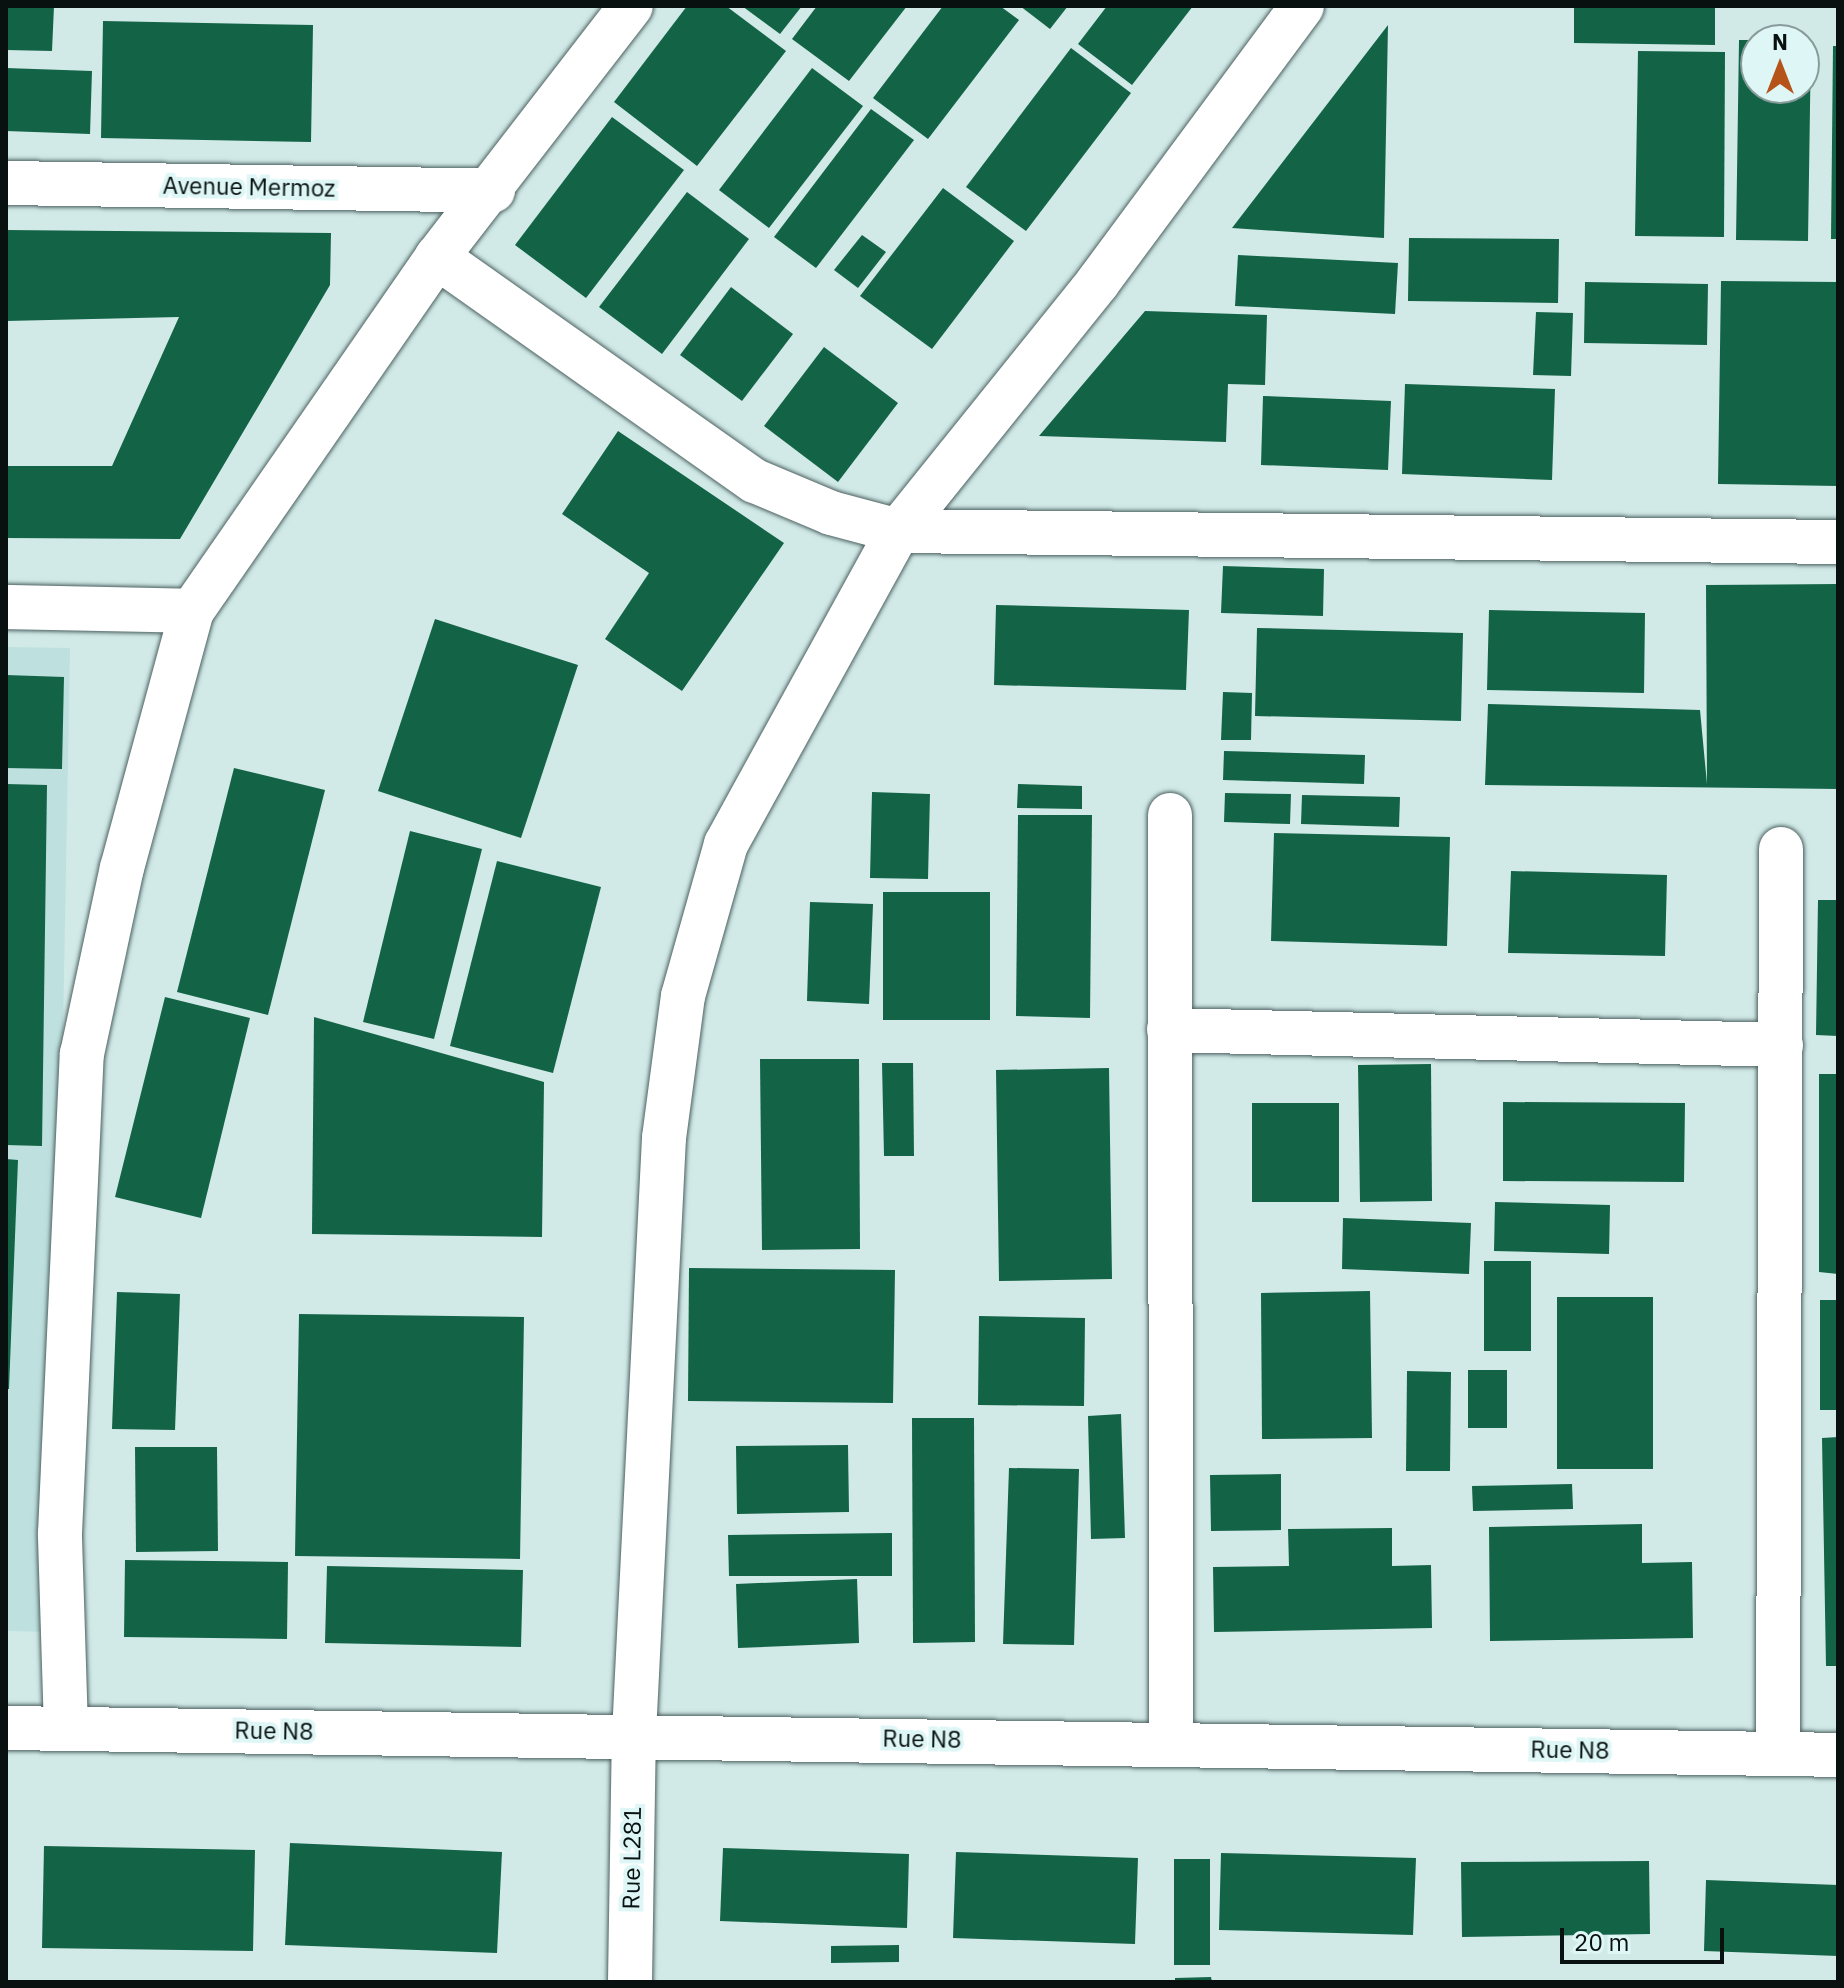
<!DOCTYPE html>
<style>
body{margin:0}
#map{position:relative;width:1844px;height:1988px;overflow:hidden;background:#d1eae8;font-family:"IBM Plex Sans",sans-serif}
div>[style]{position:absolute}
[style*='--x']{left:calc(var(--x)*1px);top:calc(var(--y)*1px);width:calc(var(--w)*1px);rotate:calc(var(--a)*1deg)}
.built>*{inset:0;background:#bee0df}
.building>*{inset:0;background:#136346}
.roads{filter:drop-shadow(0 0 2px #4c6160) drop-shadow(0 0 2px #4c6160)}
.minor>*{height:44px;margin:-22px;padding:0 22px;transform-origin:22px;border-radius:22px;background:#fff}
span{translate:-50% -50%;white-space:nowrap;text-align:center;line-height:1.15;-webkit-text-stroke:8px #def7f6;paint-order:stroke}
.street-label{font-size:24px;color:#081010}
.frame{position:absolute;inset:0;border:8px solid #081010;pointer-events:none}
.north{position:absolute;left:1740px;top:24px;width:80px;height:80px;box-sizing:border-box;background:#def7f6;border:2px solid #889b9a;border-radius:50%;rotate:0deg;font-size:22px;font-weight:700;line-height:32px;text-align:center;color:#081010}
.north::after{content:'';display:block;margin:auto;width:28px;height:36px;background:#b6531a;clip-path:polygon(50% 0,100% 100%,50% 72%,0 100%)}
.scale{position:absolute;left:1560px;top:1928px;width:164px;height:36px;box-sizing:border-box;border:4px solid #081010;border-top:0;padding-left:10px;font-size:24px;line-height:28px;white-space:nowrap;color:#081010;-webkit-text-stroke:6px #def7f6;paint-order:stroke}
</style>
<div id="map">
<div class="built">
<div style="clip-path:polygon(6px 647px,70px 648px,52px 1632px,6px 1631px)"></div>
</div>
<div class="building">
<div style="clip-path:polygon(6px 6px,54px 6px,52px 51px,6px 50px)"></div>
<div style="clip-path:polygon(687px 6px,726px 6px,786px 51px,697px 166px,614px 102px)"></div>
<div style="clip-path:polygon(742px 6px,802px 6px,780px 34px)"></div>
<div style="clip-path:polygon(817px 6px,907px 6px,849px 81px,792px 39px)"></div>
<div style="clip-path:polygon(943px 6px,1000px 6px,1019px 20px,928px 139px,873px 98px)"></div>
<div style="clip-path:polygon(1020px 6px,1068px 6px,1050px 29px)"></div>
<div style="clip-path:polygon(1107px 6px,1193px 6px,1132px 85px,1078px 44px)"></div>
<div style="clip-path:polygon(1574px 6px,1715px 7px,1715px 45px,1574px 43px)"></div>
<div style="clip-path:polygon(103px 21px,313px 25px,311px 142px,101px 138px)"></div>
<div style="clip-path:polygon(1388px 25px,1384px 238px,1232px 228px)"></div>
<div style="clip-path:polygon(1739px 40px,1756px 40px,1756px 88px,1804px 88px,1804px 40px,1811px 41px,1808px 241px,1736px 240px)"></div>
<div style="clip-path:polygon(1833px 46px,1838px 46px,1838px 239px,1831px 239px)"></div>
<div style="clip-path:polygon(1071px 48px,1131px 93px,1026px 231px,966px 187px)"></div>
<div style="clip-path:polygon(1638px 51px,1725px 52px,1724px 237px,1635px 236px)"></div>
<div style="clip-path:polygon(6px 68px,92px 71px,90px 134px,6px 131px)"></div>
<div style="clip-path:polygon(812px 68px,863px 106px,769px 228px,719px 190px)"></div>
<div style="clip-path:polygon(871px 109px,914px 140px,816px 268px,774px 237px)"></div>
<div style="clip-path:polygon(612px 117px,684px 170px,586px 298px,515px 245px)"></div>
<div style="clip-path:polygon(943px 188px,1014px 241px,932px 349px,860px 296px)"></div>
<div style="clip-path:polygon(687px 192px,749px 239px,662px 354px,599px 307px)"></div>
<div style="clip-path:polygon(6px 230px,331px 233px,330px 285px,180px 539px,6px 538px,6px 466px,112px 466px,179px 317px,6px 321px)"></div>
<div style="clip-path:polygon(862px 235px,886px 252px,858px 288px,834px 270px)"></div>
<div style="clip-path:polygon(1409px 238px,1559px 239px,1558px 303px,1408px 301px)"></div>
<div style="clip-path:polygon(1238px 255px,1398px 263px,1395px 314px,1235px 306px)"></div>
<div style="clip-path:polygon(1721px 281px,1838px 282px,1838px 486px,1718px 484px)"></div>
<div style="clip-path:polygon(1585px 282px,1708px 284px,1707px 345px,1584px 343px)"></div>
<div style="clip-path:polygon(731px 287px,793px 334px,742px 401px,680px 355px)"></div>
<div style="clip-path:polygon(1145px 311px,1267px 315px,1265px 385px,1228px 384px,1226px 442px,1039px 436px)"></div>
<div style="clip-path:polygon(1536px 312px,1573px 313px,1571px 376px,1533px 375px)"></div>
<div style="clip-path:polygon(824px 347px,898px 403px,838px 482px,764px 426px)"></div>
<div style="clip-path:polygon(1405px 384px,1555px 389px,1552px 480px,1402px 474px)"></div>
<div style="clip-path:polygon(1263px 396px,1391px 401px,1388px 470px,1261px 465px)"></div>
<div style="clip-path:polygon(618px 431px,784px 543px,682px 691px,605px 639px,649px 573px,562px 514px)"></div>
<div style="clip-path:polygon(1223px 566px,1324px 569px,1323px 616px,1221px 613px)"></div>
<div style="clip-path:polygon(1838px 584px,1838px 789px,1485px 785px,1488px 704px,1700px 710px,1707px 784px,1706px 585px)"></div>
<div style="clip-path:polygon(996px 605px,1189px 610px,1186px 690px,994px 685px)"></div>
<div style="clip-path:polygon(1489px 610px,1645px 613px,1644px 693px,1487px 690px)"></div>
<div style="clip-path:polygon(435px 619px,578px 665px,521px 838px,378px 791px)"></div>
<div style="clip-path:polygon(1257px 628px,1463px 633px,1461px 721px,1255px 716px)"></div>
<div style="clip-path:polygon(6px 675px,64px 677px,62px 769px,6px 768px)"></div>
<div style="clip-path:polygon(1223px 692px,1252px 693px,1251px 740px,1221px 740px)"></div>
<div style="clip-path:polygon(1224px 751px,1365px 755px,1364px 784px,1223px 780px)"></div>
<div style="clip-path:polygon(234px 768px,325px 790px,268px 1015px,177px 992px)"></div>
<div style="clip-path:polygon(6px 784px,47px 785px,42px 1146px,6px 1145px)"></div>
<div style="clip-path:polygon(1018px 784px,1082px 786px,1082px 809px,1017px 808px)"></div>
<div style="clip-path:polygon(872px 792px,930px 794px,928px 879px,870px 878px)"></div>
<div style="clip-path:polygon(1225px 793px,1291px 794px,1290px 824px,1224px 822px)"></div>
<div style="clip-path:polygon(1302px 795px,1400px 797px,1399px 827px,1301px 824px)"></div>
<div style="clip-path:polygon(1018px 815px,1092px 815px,1090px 1018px,1016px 1016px)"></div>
<div style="clip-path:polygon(410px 831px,482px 849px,434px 1039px,363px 1022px)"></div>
<div style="clip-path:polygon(1274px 833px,1450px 837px,1447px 946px,1271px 941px)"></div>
<div style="clip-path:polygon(497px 861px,601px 887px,553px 1073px,450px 1046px)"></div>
<div style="clip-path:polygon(1511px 871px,1667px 875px,1665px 956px,1508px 953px)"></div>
<div style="clip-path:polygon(883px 892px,990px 892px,990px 1020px,883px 1020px)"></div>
<div style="clip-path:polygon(1818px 900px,1838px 900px,1838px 1036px,1816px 1035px)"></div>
<div style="clip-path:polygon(810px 902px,873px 904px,869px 1004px,807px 1001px)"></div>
<div style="clip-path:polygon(165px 997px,250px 1018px,201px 1218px,115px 1197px)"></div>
<div style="clip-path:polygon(314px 1017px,544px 1082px,542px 1237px,312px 1234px)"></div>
<div style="clip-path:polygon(760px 1059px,859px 1059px,860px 1249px,762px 1250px)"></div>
<div style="clip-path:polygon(882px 1063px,913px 1063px,914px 1156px,884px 1156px)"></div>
<div style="clip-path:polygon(1431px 1064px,1432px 1201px,1360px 1202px,1358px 1065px)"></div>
<div style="clip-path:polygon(1109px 1068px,1112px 1279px,999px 1281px,996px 1070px)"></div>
<div style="clip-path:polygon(1819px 1074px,1838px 1074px,1838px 1274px,1819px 1272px)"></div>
<div style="clip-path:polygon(1503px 1102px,1685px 1103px,1684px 1182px,1503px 1181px)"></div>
<div style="clip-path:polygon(1252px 1103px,1339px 1103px,1339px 1202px,1252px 1202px)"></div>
<div style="clip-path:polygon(6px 1159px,18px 1160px,9px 1389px,6px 1389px)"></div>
<div style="clip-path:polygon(1495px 1202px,1610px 1205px,1609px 1254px,1494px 1251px)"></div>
<div style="clip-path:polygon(1343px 1218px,1471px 1223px,1469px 1274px,1342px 1269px)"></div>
<div style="clip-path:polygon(1484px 1261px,1531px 1261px,1531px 1351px,1484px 1351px)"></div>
<div style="clip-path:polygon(689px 1268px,895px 1270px,893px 1403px,688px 1401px)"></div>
<div style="clip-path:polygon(1370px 1291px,1372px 1438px,1262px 1439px,1261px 1293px)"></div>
<div style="clip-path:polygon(117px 1292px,180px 1294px,175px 1430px,112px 1429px)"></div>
<div style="clip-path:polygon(1557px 1297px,1653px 1297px,1653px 1469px,1557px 1469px)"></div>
<div style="clip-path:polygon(1820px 1300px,1838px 1300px,1838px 1410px,1820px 1410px)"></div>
<div style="clip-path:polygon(299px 1314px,524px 1317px,520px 1559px,295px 1556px)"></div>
<div style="clip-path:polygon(979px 1316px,1085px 1318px,1084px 1406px,978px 1405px)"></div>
<div style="clip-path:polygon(1468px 1370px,1507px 1370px,1507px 1428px,1468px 1428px)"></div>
<div style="clip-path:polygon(1407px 1371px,1451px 1372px,1450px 1471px,1406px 1471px)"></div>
<div style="clip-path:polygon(1121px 1414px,1125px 1538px,1091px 1539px,1088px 1416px)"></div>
<div style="clip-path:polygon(912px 1418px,974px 1418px,975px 1642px,913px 1643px)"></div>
<div style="clip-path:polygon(1838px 1437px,1838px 1666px,1826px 1666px,1822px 1438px)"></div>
<div style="clip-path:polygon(848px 1445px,849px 1512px,737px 1514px,736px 1446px)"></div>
<div style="clip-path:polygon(135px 1447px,217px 1447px,218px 1551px,136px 1552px)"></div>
<div style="clip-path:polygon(1009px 1468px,1079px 1469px,1074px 1645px,1003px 1644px)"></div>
<div style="clip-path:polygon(1281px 1474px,1281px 1530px,1211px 1531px,1210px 1475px)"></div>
<div style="clip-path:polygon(1572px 1484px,1573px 1509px,1473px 1511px,1472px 1486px)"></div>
<div style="clip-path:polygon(1642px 1524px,1642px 1563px,1692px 1562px,1693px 1638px,1490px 1641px,1489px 1527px)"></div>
<div style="clip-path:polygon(1392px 1528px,1392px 1566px,1431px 1565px,1432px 1628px,1214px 1632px,1213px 1567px,1289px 1566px,1288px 1529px)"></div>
<div style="clip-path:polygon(892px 1533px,892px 1576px,729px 1576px,728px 1535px)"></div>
<div style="clip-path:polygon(125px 1560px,288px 1562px,287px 1639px,124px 1637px)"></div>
<div style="clip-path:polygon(327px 1566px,523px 1570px,521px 1647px,325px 1643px)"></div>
<div style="clip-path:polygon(857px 1579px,859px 1643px,738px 1648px,736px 1584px)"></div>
<div style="clip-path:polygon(290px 1843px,502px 1852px,497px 1953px,285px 1945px)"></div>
<div style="clip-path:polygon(44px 1846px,255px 1850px,253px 1951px,42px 1948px)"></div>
<div style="clip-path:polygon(723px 1848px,909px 1854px,907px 1928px,720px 1921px)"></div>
<div style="clip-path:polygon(956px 1852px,1138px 1858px,1135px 1944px,953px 1938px)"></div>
<div style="clip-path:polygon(1221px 1853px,1416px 1858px,1413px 1935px,1219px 1930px)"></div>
<div style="clip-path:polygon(1174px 1859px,1210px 1859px,1210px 1965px,1174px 1965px)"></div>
<div style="clip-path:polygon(1649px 1861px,1650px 1934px,1462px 1937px,1461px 1862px)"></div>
<div style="clip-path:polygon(1706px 1880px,1838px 1885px,1838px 1956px,1704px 1951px)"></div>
<div style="clip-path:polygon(899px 1945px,899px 1962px,831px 1963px,831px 1946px)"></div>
<div style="clip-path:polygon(1211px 1977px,1212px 1982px,1175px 1982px,1175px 1978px)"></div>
</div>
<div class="roads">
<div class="minor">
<div style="--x:6;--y:183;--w:487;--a:0.9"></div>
<div style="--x:437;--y:257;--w:389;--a:35.2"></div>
<div style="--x:755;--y:481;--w:82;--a:22.8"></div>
<div style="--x:831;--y:513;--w:69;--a:15"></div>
<div style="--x:898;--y:531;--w:940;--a:0.67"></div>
<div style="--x:6;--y:607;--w:186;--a:1.2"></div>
<div style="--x:1170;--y:815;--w:928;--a:89.94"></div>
<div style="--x:1169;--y:1030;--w:612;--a:1.4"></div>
<div style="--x:6;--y:1728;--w:1832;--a:0.84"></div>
<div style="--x:66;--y:1729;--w:196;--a:-91.8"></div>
<div style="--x:60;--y:1533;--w:480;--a:-87.4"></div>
<div style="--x:82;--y:1054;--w:190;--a:-77.9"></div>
<div style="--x:122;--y:868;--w:266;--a:-74.8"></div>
<div style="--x:192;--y:611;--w:431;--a:-55.3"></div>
<div style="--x:437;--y:257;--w:317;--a:-52.3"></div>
<div style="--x:1778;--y:1753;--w:904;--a:-89.81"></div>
<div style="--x:630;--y:1982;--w:248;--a:-89.1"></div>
<div style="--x:634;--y:1734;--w:597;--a:-87.12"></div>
<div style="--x:664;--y:1138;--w:143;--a:-82.4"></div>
<div style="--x:683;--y:996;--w:158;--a:-74.2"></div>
<div style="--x:726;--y:844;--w:357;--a:-61.2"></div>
<div style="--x:898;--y:531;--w:319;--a:-51.2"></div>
<div style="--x:1098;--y:282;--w:343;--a:-53.5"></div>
</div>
</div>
<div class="street-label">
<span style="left:249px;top:187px;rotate:1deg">Avenue Mermoz</span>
<span style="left:274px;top:1731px;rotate:1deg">Rue N8</span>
<span style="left:922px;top:1739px;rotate:1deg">Rue N8</span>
<span style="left:1570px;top:1750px;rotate:1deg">Rue N8</span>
<span style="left:632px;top:1858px;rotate:-89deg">Rue L281</span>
</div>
<div class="frame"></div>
<div class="north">N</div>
<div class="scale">20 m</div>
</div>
